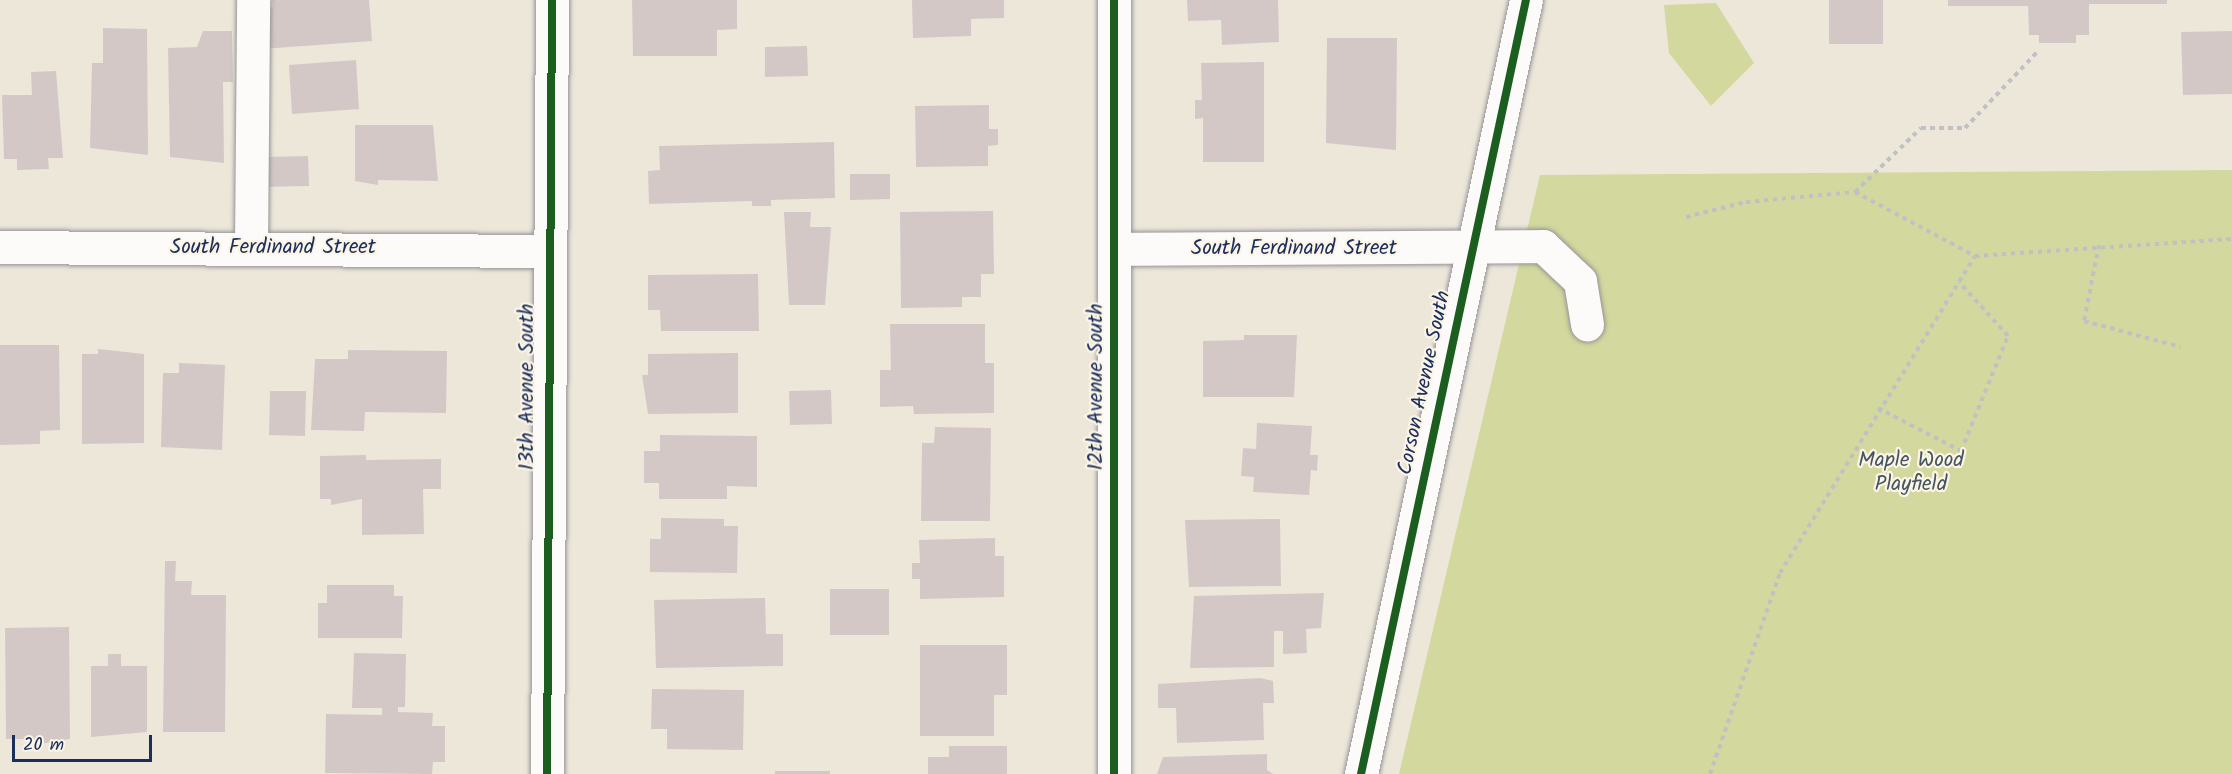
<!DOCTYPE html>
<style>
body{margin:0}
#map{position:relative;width:2232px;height:774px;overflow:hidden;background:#ede7da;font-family:Kalam,sans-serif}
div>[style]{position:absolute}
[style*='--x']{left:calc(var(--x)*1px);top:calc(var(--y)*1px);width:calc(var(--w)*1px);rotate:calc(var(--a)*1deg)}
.green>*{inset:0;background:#d3d89e}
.building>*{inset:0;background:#d4c8c7}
.path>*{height:4px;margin-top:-2px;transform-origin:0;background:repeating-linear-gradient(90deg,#c0c1c3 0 4.5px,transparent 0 9px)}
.roads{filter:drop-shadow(0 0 2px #959596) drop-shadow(0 0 2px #959596)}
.minor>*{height:33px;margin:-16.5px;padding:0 16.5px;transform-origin:16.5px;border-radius:16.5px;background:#fcfbf9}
.cycleway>*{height:8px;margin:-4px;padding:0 4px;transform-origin:4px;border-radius:4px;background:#1b5e20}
span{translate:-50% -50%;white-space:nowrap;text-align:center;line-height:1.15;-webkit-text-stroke:4.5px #fcf5e5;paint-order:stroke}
.street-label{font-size:21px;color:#1b2f5e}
.park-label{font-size:21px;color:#445662}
.scale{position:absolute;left:12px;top:735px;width:140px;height:27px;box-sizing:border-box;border:3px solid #1b2f5e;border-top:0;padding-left:8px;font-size:18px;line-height:21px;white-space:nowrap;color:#1b2f5e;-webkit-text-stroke:4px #fcf5e5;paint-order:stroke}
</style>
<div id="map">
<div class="green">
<div style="clip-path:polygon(1716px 3px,1754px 63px,1711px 106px,1669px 53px,1664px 5px)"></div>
<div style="clip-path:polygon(2232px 170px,2232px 774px,1399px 774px,1540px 175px)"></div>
</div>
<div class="building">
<div style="clip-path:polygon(272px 0,369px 0,372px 41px,262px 49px,259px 8px,273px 7px)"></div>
<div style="clip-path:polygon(632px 0,737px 0,737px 29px,717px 30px,717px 56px,633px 56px)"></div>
<div style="clip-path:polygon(912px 0,1004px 0,1004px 18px,971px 19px,971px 36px,913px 38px)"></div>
<div style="clip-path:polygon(1187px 0,1278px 0,1279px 42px,1222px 45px,1221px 20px,1188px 21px)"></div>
<div style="clip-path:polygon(1829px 0,1883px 0,1883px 44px,1829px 44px)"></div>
<div style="clip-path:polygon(1948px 0,2167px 0,2167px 4px,2089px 4px,2089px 35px,2076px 35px,2076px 43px,2039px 43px,2039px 35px,2029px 35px,2028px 6px,1948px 6px)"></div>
<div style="clip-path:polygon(103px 28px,147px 29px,148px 155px,90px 148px,92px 63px,103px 63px)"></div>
<div style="clip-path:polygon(203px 31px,232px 31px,233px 82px,223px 82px,224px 163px,170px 157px,168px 48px,197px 47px)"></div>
<div style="clip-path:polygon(2232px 31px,2232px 94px,2183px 95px,2181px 32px)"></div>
<div style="clip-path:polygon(1327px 38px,1397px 38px,1396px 150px,1326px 143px)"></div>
<div style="clip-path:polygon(807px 46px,808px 76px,765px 77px,765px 47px)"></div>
<div style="clip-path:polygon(356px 60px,359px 109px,292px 114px,289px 65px)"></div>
<div style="clip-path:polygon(1264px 62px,1264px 162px,1203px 162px,1203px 118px,1195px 119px,1195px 100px,1202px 100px,1201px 63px)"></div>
<div style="clip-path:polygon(56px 71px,63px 158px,48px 158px,49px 169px,17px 170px,17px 159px,4px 159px,2px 95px,32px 95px,31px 72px)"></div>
<div style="clip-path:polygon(989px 105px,989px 129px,998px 129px,998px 145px,988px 146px,988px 166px,916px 167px,915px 106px)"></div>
<div style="clip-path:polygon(355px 125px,433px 125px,438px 181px,378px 180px,378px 185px,355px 181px)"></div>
<div style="clip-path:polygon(834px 142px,835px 198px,771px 200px,771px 206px,752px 206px,752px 201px,649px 204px,648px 171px,660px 170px,659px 146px)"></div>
<div style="clip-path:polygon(308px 156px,309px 186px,264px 187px,264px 157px)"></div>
<div style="clip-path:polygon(850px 174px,890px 174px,890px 199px,850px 200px)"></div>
<div style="clip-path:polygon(993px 211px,994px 274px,981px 274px,981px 297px,962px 297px,962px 307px,901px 308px,900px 212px)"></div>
<div style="clip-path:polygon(784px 212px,811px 212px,810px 227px,831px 227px,825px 305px,789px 305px)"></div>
<div style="clip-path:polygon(758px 274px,759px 331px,661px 331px,660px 310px,648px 310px,648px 275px)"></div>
<div style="clip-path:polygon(890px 324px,985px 324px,985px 363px,994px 363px,994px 413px,914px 414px,913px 406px,880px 407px,880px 370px,891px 370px)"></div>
<div style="clip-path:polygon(1244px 335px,1297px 335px,1294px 397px,1203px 397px,1203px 341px,1244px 340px)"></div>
<div style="clip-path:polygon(0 345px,59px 345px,60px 430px,40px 431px,40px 444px,0 445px)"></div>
<div style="clip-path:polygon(98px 349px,144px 354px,144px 443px,82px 444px,82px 354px,98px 354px)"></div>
<div style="clip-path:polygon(348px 350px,447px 351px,446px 413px,365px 412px,364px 431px,311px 430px,315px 359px,348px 359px)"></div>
<div style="clip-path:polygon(738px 353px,738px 413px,648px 414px,642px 375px,648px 375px,648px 354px)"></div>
<div style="clip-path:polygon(179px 363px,225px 365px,222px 450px,161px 447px,163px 373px,179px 373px)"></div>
<div style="clip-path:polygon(831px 390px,832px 424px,790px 425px,789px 391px)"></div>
<div style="clip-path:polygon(270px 391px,306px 391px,305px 436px,269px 435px)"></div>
<div style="clip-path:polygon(1257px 423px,1312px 426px,1310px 455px,1318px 455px,1317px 471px,1311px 470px,1309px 495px,1253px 492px,1254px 477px,1241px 476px,1243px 448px,1256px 449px)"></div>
<div style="clip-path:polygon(935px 427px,991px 428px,990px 521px,921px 521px,922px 443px,934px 443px)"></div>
<div style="clip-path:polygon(660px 435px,757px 436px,757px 487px,727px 486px,727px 499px,659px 499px,659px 483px,644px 483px,644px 451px,660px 451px)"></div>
<div style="clip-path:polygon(366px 455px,366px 460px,441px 459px,441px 489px,423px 489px,424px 534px,362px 535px,362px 499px,331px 505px,331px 499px,320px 499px,320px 456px)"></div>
<div style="clip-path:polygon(661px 518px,724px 519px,724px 526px,738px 526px,737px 573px,650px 572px,650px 539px,661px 539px)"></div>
<div style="clip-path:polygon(1280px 519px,1281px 586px,1189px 587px,1185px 520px)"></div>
<div style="clip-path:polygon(995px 538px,995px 556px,1004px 556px,1004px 597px,920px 599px,920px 579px,912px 579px,912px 563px,920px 563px,919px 540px)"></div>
<div style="clip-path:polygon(165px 561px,176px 561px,175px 581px,192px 581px,191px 595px,226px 595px,225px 732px,163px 732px)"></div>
<div style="clip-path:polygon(327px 585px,394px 585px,394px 596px,403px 596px,402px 638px,318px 638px,318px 603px,327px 603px)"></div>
<div style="clip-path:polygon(830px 589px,889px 589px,889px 635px,830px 635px)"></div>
<div style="clip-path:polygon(1324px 593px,1321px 628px,1306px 629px,1307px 653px,1283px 654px,1283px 631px,1274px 631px,1274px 667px,1190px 668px,1194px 596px)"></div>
<div style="clip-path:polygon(765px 598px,766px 634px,783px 634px,783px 666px,656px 668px,654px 600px)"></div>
<div style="clip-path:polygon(69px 627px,70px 739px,34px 745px,34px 739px,6px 739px,5px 628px)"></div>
<div style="clip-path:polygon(920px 645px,1007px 645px,1007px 695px,994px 695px,994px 736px,920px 736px)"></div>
<div style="clip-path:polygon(354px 653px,406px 654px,405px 707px,398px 707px,398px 712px,433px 713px,432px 726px,445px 726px,445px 762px,433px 762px,432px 774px,325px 773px,326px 714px,382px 715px,382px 708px,352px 708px)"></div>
<div style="clip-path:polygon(108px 654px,121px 654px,121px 666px,147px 666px,147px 732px,91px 737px,91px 666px,108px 666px)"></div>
<div style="clip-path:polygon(1260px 678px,1273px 681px,1274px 703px,1263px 703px,1264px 740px,1177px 743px,1176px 708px,1158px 708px,1158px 684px)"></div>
<div style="clip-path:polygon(652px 689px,744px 690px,743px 750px,667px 749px,667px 729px,651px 729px)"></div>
<div style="clip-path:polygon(949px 746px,1007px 746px,1007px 774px,928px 774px,928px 757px,949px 757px)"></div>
<div style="clip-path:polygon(1267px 754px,1267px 770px,1273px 774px,1157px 774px,1163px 757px)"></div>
<div style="clip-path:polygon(775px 771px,830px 771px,830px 774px,775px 774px)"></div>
</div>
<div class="path">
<div style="--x:1855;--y:192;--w:92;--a:-44.1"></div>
<div style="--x:1921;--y:128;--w:44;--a:0"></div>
<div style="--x:1965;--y:128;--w:105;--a:-46.5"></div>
<div style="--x:1686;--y:217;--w:62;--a:-14"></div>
<div style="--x:1746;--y:202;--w:109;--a:-5.2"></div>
<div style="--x:1855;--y:192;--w:136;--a:28.1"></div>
<div style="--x:2099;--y:245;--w:77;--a:101.2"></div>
<div style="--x:2084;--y:321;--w:100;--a:15"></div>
<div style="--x:1878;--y:408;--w:93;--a:27.4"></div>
<div style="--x:1961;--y:451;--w:124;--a:-67.8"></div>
<div style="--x:2008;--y:336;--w:73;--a:-132.2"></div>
<div style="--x:1710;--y:774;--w:213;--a:-70.8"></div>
<div style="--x:1780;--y:573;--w:372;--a:-58.4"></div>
<div style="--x:1975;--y:256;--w:258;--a:-3.8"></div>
</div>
<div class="roads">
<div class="minor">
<div style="--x:0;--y:247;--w:546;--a:0.42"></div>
<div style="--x:251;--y:247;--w:247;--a:-89.5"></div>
<div style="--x:1116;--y:249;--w:427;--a:-0.4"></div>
<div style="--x:1543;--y:246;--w:51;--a:43.4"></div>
<div style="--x:1580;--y:281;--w:44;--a:80.8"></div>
<div style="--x:547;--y:774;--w:774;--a:-89.63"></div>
<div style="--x:1114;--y:774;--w:774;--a:-90"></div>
<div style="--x:1361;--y:774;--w:791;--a:-77.97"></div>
</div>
</div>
<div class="cycleway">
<div style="--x:547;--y:774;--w:774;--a:-89.63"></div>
<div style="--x:1114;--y:774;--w:774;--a:-90"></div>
<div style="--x:1361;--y:774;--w:791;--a:-77.97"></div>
</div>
<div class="street-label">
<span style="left:273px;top:248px">South Ferdinand Street</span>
<span style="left:1294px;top:249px">South Ferdinand Street</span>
<span style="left:1425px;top:383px;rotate:-78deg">Corson Avenue South</span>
<span style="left:528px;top:387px;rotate:-90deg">13th Avenue South</span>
<span style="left:1097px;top:387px;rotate:-90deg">12th Avenue South</span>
</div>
<div class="park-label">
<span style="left:1911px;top:473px">Maple Wood<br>Playfield</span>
</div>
<div class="scale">20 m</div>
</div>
